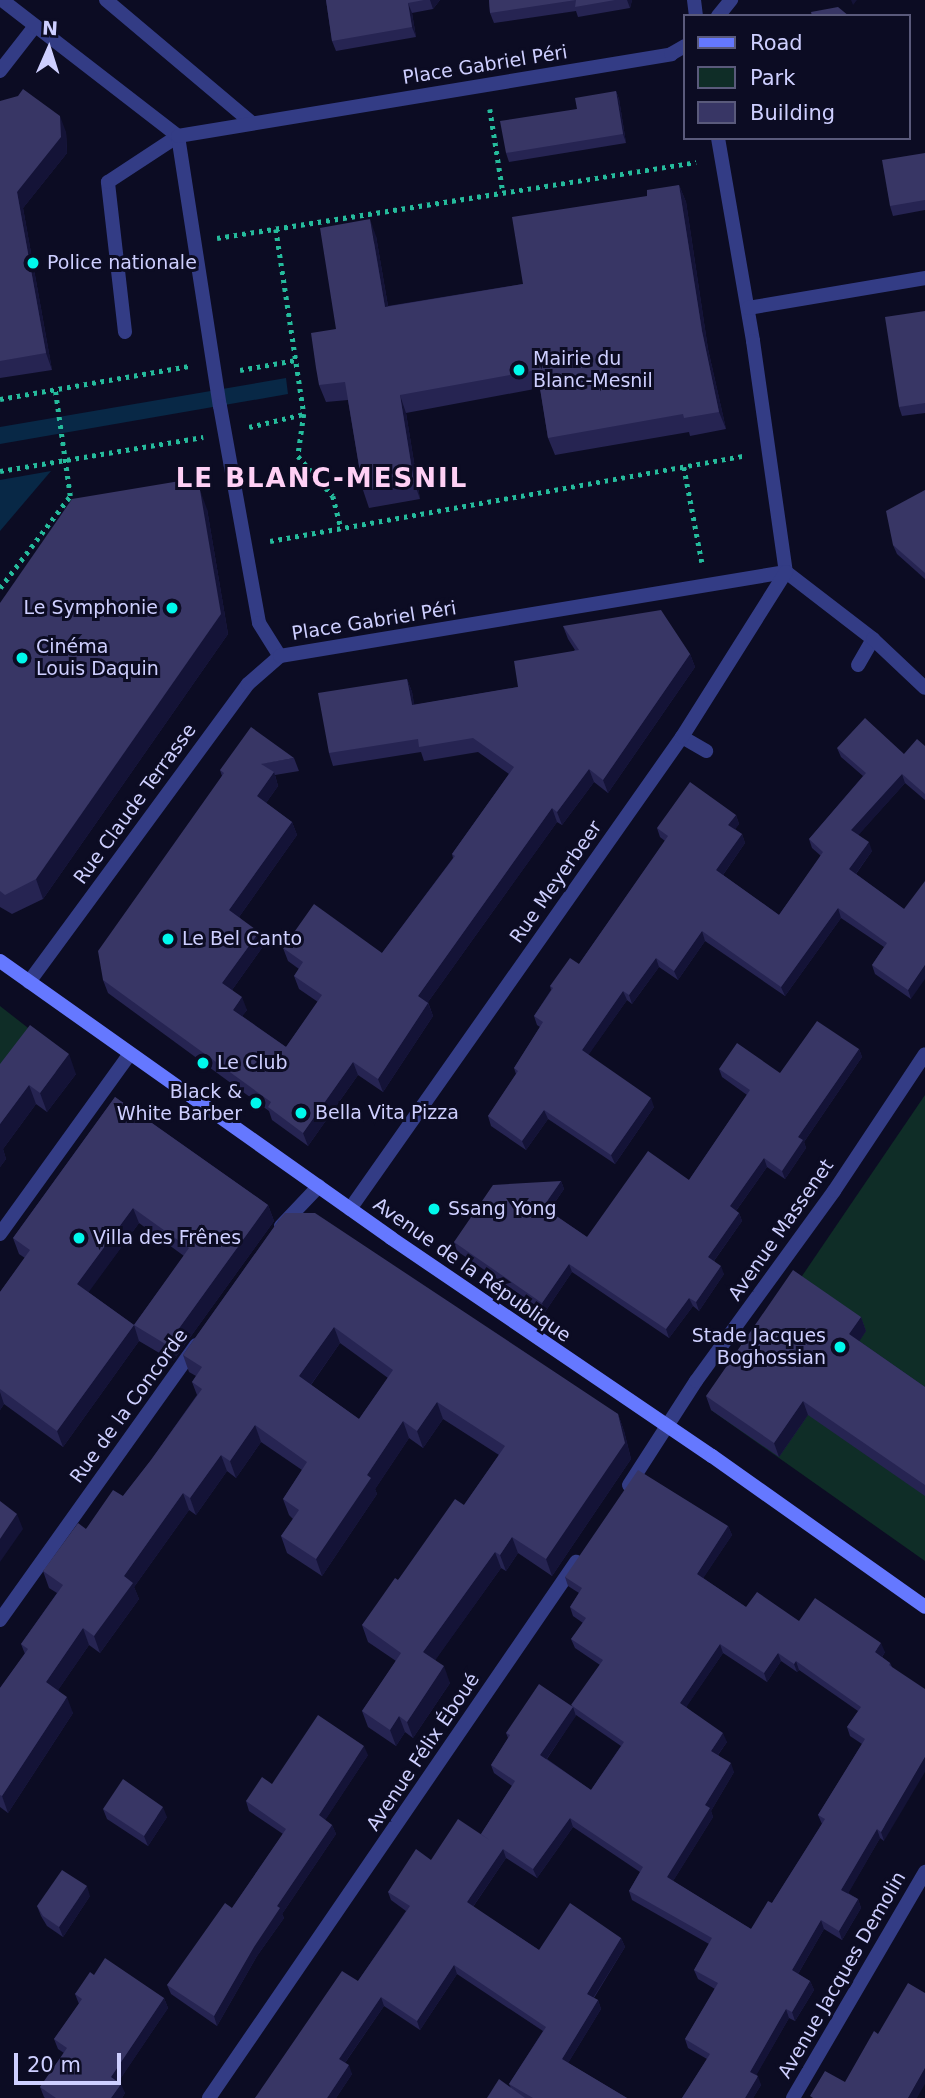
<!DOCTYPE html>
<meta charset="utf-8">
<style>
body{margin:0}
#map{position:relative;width:925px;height:2098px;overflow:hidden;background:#0c0c23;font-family:"DejaVu Sans",sans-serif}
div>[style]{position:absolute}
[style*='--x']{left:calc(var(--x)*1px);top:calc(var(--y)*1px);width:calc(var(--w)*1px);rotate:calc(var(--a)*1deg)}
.green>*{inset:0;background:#0f2d27}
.water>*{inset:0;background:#082846}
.path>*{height:4.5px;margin-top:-2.25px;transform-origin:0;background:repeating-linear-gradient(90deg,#25bb9c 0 3.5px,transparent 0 8.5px)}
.service>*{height:14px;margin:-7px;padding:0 7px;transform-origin:7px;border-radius:7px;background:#333c85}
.pedestrian>*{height:14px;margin:-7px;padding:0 7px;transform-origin:7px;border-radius:7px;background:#333c85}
.minor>*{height:14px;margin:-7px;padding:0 7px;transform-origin:7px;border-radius:7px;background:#333c85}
.secondary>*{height:14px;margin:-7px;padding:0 7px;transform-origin:7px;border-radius:7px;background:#6578ff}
.wall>*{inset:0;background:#262452}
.shaded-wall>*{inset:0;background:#141337}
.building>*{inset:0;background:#383665}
.dots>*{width:19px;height:19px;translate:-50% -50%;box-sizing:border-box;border:4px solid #0c0c23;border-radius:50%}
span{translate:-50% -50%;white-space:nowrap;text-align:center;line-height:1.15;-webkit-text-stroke:6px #0c0c23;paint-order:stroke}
.street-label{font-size:19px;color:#cecfff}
.poi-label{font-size:19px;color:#cecfff}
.left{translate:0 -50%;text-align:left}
.right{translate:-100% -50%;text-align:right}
.district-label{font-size:26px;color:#ffd0f5;font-weight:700;letter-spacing:2px}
.legend{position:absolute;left:683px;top:14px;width:228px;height:126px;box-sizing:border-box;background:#0c0c23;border:2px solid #5a5a7b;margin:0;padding:9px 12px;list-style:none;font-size:21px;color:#cecfff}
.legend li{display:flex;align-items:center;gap:14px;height:35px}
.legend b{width:35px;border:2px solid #5a5a7b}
.north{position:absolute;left:14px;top:14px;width:70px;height:70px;-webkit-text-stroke:5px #0c0c23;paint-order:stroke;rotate:3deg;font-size:19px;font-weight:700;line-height:28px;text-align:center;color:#cecfff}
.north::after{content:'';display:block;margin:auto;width:24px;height:32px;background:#cecfff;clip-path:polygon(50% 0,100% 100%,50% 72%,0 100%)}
.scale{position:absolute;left:14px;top:2053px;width:107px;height:32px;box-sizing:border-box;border:4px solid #cecfff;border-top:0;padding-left:9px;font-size:21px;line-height:24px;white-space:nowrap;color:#cecfff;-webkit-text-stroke:5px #0c0c23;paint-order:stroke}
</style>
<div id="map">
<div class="green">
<div style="clip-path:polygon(0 1006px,32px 1031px,0 1071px)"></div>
<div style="clip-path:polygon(925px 1095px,925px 1561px,711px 1410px)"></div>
</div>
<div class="water">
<div style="clip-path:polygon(286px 378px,288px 394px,0 444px,0 427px)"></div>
<div style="clip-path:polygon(51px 471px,0 531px,0 480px)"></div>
</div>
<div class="path">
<div style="--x:490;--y:109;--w:84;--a:81.1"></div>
<div style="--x:276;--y:229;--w:187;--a:81.4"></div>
<div style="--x:304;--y:414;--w:42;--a:98.1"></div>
<div style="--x:298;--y:456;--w:53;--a:48.8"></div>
<div style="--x:333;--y:496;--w:34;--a:76"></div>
<div style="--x:217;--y:238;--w:485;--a:-9"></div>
<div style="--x:240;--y:370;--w:57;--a:-10.1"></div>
<div style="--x:0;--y:399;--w:192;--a:-9.9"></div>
<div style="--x:249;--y:427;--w:57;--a:-13.3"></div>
<div style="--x:684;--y:467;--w:97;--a:79.3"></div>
<div style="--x:0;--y:471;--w:206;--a:-9.5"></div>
<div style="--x:270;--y:541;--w:482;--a:-10.2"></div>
<div style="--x:0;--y:588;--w:116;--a:-52.7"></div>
<div style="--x:70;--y:496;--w:108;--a:-98"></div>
</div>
<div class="service">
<div style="--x:106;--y:0;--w:189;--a:40.1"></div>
<div style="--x:0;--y:71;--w:57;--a:-52.1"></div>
<div style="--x:125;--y:332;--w:151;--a:-96.5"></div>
<div style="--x:108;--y:182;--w:84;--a:-33.3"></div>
<div style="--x:858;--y:665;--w:30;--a:-60"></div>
<div style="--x:682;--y:737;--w:28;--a:30"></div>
</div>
<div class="pedestrian">
<div style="--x:178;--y:136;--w:273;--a:81.2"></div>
<div style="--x:220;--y:406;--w:220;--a:79.8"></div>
<div style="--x:259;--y:623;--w:39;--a:58"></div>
</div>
<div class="minor">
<div style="--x:2;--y:0;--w:222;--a:37.7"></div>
<div style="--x:178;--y:136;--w:500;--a:-9.4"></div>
<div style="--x:671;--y:54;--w:16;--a:-30"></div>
<div style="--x:694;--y:0;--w:16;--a:83"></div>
<div style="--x:718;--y:16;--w:21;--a:-51"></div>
<div style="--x:718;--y:138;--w:206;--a:80.2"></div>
<div style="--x:753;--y:341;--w:233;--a:81.9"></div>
<div style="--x:748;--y:308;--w:180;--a:-9.6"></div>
<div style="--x:786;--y:572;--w:110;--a:37.6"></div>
<div style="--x:873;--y:639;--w:71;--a:43.3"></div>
<div style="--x:29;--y:982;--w:370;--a:-53.7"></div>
<div style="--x:248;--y:684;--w:43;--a:-41.2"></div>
<div style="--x:280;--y:656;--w:513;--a:-9.43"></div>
<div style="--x:350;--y:1209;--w:577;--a:-54.88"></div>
<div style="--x:682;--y:737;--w:195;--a:-57.8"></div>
<div style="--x:281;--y:1226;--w:55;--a:-46.5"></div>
<div style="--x:0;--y:1234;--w:222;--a:-54.2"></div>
<div style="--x:629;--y:1485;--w:124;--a:-57.2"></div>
<div style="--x:696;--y:1381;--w:235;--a:-54"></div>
<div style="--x:834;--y:1191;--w:164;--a:-56.4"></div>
<div style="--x:0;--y:1620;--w:338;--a:-54.5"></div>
<div style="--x:209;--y:2098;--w:650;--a:-55.6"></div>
<div style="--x:793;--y:2098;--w:262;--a:-59.7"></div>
</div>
<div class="secondary">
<div style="--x:0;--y:961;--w:479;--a:35.3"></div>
<div style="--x:391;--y:1238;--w:388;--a:34.2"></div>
<div style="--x:712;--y:1456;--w:261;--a:35.3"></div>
</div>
<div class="wall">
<div style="clip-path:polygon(326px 0,440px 0,433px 9px,412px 13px,416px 37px,336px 51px,332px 41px)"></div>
<div style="clip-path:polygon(489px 0,632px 0,630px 8px,578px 17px,576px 11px,494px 23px,490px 13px)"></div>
<div style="clip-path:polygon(616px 91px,619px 99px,626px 143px,509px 162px,506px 153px,577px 109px)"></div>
<div style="clip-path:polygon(0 101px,66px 132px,67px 153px,23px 208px,52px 370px,0 378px)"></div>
<div style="clip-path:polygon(925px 153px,925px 210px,893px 216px,890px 206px)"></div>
<div style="clip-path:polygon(679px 185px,686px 202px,708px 349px,726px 429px,690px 436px,689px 432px,555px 455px,548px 438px,540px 388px,406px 413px,420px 499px,369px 508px,363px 490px,348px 400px,326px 402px,319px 385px,336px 329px,376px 236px,388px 306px,523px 284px,647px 196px)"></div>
<div style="clip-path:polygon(925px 311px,925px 413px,902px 416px,899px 407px)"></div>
<div style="clip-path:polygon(925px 490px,925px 579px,897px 554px,893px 545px)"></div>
<div style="clip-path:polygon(207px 509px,228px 634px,43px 899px,12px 914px,0 907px,0 603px)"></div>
<div style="clip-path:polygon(563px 626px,690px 654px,695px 667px,608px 793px,594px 782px,562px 825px,557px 822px,428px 1002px,433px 1016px,383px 1092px,358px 1075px,308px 1146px,272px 1120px,269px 1111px,108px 993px,103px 980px,222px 776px,220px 770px,294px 758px,299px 771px,275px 775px,278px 786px,266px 803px,292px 822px,297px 835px,239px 917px,264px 945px,232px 990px,247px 1010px,242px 1016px,286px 1047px,318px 1002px,299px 989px,294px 976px,299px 969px,288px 961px,283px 948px,382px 953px,453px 858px,452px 854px,509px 774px,478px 752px,424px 761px,421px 752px,333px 766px,329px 753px,407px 679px,412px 692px,414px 705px,518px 687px,575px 650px,568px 639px)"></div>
<div style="clip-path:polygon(925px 746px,925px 800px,905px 783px,858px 835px,872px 851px,856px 874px,904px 909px,911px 999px,875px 974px,872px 965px,884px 947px,841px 918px,785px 996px,705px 941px,678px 980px,659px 967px,632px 1004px,627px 1000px,588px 1055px,654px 1107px,615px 1164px,548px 1119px,526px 1150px,491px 1126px,488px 1116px,516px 1074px,514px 1068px,540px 1027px,537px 1025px,534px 1016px,551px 990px,550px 986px,579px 964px,665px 841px,660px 837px,657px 828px,736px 815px,739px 824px,735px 829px,742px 834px,745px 843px,723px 875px,779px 915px,821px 856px,812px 848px,809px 839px,863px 776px,841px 757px,837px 748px,904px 754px)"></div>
<div style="clip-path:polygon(859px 1049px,862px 1057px,804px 1142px,806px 1148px,785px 1179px,767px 1167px,736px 1211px,739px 1213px,742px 1221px,714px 1261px,724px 1274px,699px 1311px,693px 1306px,669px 1338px,572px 1272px,545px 1312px,457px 1251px,454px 1242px,561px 1181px,564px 1189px,549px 1211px,587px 1237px,689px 1180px,747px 1095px,722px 1077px,719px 1069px,780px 1073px)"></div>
<div style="clip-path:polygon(0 1064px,76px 1074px,47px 1112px,36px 1104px,3px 1149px,6px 1159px,0 1167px)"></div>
<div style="clip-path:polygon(evenodd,115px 1097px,268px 1205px,274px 1221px,173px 1361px,139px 1341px,63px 1447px,4px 1404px,0 1410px,0 1292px,25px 1258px,19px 1254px,13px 1238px,115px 1097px,139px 1223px,184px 1256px,134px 1325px,88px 1292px,139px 1223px)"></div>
<div style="clip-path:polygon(evenodd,279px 1220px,618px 1414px,624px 1431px,631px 1459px,552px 1576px,518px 1553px,506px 1571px,501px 1568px,435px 1660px,450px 1683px,413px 1738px,405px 1732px,396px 1746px,368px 1727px,362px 1711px,396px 1661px,368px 1642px,362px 1625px,398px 1580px,464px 1505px,499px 1455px,443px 1419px,423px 1448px,409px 1438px,375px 1489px,377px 1494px,322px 1576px,287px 1553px,281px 1536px,293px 1519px,289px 1515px,283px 1499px,302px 1470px,261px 1442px,236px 1478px,227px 1471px,196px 1515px,189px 1510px,134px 1587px,139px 1599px,100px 1653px,89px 1645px,58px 1690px,73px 1713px,8px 1813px,0 1807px,0 1688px,25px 1654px,21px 1644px,57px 1593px,49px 1588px,43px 1571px,86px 1529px,123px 1496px,151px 1460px,197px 1395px,192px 1382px,196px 1376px,189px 1372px,183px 1355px,279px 1220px,340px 1343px,388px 1378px,359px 1419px,311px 1385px,340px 1343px)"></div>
<div style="clip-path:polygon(861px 1317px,866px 1331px,859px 1341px,925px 1387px,925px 1496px,808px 1415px,779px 1457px,711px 1410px,706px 1396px)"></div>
<div style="clip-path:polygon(evenodd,728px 1526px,732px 1535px,703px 1578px,746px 1607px,799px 1621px,885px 1652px,882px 1657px,890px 1663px,892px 1667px,884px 1841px,880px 1838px,848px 1893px,858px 1899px,861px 1908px,842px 1940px,824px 1929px,798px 1974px,810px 1981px,814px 1990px,795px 2021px,789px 2018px,756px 2075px,761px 2085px,753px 2098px,682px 2098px,707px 2059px,688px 2048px,685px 2039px,715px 1989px,698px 1979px,694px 1970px,709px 1944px,632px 1900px,629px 1891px,640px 1872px,573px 1827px,537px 1878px,506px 1858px,473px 1907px,539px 1950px,621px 1938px,625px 1947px,594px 1998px,598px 2000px,601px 2009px,568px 2063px,627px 2098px,487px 2098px,511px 2088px,509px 2084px,543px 2031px,457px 1974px,420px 2030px,384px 2006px,345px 2063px,352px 2074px,336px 2098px,255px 2098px,358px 1981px,406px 1911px,391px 1900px,388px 1892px,431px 1860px,481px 1834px,512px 1786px,494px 1773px,491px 1765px,508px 1738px,506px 1733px,572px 1706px,600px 1665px,575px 1648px,571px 1639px,583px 1623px,573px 1616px,570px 1607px,579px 1593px,568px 1586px,565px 1577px,728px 1526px,723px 1653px,767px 1682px,781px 1661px,797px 1672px,799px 1670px,858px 1711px,847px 1727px,850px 1736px,862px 1744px,818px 1815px,822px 1824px,772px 1903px,751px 1929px,673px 1881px,713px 1817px,711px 1811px,734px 1772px,718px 1755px,727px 1742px,686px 1707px,723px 1653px,728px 1526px,576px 1715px,621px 1746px,591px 1790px,547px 1759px,576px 1715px)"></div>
<div style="clip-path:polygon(368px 1755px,325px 1820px,332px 1825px,336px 1834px,282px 1914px,284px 1918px,257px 1956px,217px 2026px,171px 1994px,167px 1985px,232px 1908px,283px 1834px,249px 1811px,246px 1801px,272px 1784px)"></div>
<div style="clip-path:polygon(103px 1809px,167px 1817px,148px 1846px,107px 1819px)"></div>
<div style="clip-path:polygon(90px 1896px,63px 1937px,47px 1926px,41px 1916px,37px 1906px)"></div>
<div style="clip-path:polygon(94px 1975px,164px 1998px,168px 2008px,118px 2082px,125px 2093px,122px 2098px,45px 2098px,44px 2097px,40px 2087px,64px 2053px,58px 2049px,54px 2039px,79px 2004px,75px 1994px)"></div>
</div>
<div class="shaded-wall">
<div style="clip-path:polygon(430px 0,440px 0,433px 9px)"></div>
<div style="clip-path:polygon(627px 0,632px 0,630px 8px)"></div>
<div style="clip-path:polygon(851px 0,857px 0,853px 5px)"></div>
<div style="clip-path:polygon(408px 3px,412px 13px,416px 37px,412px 27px)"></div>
<div style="clip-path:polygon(616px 91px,619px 99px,626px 143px,623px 134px)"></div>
<div style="clip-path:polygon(60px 116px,66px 132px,67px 153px,23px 208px,52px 370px,46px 353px,17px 192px)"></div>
<div style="clip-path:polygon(679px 185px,686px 202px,708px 349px,726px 429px,719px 412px,702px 331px)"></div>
<div style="clip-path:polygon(370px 219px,376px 236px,391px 324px,385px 307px)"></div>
<div style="clip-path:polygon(400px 395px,406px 413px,420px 499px,414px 482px)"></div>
<div style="clip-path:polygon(200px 490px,207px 509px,228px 634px,43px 899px,36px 879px)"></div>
<div style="clip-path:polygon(690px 654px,695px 667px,608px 793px,603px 780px)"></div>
<div style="clip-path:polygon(407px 679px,412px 692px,417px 719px,412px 705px)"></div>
<div style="clip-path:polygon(589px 769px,594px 782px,562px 825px,557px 812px)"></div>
<div style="clip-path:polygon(274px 772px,278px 786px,261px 810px,257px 796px)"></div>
<div style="clip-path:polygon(902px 774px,905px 783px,855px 839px,851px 830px)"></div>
<div style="clip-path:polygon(552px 808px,557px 822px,423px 1009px,418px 996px)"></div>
<div style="clip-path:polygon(736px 815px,739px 824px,732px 834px,728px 825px)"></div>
<div style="clip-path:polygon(292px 822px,297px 835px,234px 924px,229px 910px)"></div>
<div style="clip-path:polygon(742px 834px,745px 843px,720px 879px,716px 870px)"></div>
<div style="clip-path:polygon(869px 842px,872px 851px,852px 879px,849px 869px)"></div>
<div style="clip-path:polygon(838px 908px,841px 918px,785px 996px,781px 987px)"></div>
<div style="clip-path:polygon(702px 931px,705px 941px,678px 980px,674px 971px)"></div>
<div style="clip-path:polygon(259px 932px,264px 945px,227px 997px,222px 983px)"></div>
<div style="clip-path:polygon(656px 958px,659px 967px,632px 1004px,629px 995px)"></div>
<div style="clip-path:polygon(925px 965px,925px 979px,911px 999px,908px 990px)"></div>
<div style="clip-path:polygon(623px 991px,627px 1000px,585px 1060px,582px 1050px)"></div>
<div style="clip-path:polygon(242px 997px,247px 1010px,237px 1023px,233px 1010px)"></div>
<div style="clip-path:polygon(428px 1003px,433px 1016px,383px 1092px,378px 1079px)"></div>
<div style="clip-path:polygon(859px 1049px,862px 1057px,804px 1142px,806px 1148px,785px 1179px,782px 1171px,798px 1137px)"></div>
<div style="clip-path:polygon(69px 1054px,76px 1074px,47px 1112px,40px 1093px)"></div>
<div style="clip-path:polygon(353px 1062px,358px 1075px,308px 1146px,303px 1133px)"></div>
<div style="clip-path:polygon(29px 1085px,36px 1104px,3px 1149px,6px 1159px,0 1167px,0 1124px)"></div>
<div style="clip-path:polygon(651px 1098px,654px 1107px,615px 1164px,611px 1155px)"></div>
<div style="clip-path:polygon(544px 1110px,548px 1119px,526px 1150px,522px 1141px)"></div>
<div style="clip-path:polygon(764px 1158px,767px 1167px,733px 1215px,730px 1206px)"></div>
<div style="clip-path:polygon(561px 1181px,564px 1189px,546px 1215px,543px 1207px)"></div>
<div style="clip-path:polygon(268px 1205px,274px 1221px,173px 1361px,167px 1345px)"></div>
<div style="clip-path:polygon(133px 1208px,139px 1223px,83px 1300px,77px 1284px)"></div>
<div style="clip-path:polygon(739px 1213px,742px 1221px,711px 1265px,708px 1257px)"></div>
<div style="clip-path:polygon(569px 1264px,572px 1272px,545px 1312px,542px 1303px)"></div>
<div style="clip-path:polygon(721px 1266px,724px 1274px,699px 1311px,696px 1302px)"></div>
<div style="clip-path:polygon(689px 1298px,693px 1306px,669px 1338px,666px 1329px)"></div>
<div style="clip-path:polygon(861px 1317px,866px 1331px,855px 1348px,849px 1334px)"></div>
<div style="clip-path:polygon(134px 1325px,139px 1341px,63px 1447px,57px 1431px)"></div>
<div style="clip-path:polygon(334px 1327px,340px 1343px,305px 1393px,299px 1376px)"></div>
<div style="clip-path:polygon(0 1392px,4px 1404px,0 1410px)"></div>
<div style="clip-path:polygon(803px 1401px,808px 1415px,779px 1457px,774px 1443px)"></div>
<div style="clip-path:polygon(437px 1402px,443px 1419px,423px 1448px,417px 1431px)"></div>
<div style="clip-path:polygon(618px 1414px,624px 1431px,631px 1459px,552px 1576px,546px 1559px)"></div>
<div style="clip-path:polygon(403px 1421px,409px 1438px,375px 1489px,377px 1494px,322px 1576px,316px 1559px,367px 1475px)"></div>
<div style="clip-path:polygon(255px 1425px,261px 1442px,236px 1478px,230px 1461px)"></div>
<div style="clip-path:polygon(221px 1455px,227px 1471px,196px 1515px,190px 1498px)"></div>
<div style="clip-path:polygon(183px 1493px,189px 1510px,134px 1587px,139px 1599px,100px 1653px,94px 1636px,124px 1576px)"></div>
<div style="clip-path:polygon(17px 1514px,23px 1529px,0 1562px,0 1539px)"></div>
<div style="clip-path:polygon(728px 1526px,732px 1535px,700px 1583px,697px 1574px)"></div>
<div style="clip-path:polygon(512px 1537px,518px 1553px,506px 1571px,500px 1555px)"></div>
<div style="clip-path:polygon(495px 1552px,501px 1568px,429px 1669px,423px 1652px)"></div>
<div style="clip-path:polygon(83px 1628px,89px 1645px,52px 1699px,46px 1682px)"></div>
<div style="clip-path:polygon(881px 1643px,885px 1652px,879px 1661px,875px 1652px)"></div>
<div style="clip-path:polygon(720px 1644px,723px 1653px,683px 1712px,680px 1703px)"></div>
<div style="clip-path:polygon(778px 1653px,781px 1661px,767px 1682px,764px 1673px)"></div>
<div style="clip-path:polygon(796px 1661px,799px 1670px,797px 1672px,794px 1664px)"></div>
<div style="clip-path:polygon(444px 1666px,450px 1683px,413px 1738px,407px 1722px)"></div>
<div style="clip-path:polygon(67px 1697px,73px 1713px,8px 1813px,2px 1796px)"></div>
<div style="clip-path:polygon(573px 1707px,576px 1716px,543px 1764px,540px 1755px)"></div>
<div style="clip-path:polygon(399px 1716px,405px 1732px,396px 1746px,390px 1730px)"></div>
<div style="clip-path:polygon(723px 1733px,727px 1742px,714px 1760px,711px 1751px)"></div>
<div style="clip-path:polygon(364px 1746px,368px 1755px,322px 1825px,319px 1815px)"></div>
<div style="clip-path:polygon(925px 1757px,925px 1772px,884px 1841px,881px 1832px)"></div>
<div style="clip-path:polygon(731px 1763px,734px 1772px,711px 1811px,713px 1817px,670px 1886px,667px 1877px,705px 1805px)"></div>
<div style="clip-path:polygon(163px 1807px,167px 1817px,148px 1846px,144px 1836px)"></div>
<div style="clip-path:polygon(570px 1818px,573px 1827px,537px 1878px,533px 1869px)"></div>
<div style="clip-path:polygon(332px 1825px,336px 1834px,282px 1914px,284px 1918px,257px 1956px,217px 2026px,214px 2016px,277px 1906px)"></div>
<div style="clip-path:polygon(877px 1829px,880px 1838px,845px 1899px,841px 1890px)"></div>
<div style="clip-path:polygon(503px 1849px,506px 1858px,470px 1911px,467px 1902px)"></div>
<div style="clip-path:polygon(87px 1886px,90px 1896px,63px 1937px,59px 1927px)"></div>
<div style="clip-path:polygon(858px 1899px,861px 1908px,842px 1940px,839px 1931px)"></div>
<div style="clip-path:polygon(821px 1920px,824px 1929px,795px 1979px,792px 1970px)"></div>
<div style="clip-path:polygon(621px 1938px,625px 1947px,590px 2003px,587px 1994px)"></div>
<div style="clip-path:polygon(454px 1965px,457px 1974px,420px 2030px,417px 2021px)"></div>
<div style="clip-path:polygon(810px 1981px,814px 1990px,795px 2021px,792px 2012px)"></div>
<div style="clip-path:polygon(381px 1997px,384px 2006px,342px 2067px,339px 2059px)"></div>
<div style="clip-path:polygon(164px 1998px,168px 2008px,115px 2087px,111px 2077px)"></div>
<div style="clip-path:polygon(598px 2000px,601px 2009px,565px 2068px,562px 2059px)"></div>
<div style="clip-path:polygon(786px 2009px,789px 2018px,753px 2081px,750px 2072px)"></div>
<div style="clip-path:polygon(349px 2065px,352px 2074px,336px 2098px,327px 2098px)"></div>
<div style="clip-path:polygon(925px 2068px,925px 2084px,917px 2098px,908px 2098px)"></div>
<div style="clip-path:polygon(758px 2076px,761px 2085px,753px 2098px,745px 2098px)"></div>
<div style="clip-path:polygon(121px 2084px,125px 2093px,122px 2098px,111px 2098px)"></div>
</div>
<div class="building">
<div style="clip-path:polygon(326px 0,424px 0,408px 3px,412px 27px,332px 41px)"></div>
<div style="clip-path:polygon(489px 0,615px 0,575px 7px,576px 0,490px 13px)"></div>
<div style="clip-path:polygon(838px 7px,849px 16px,812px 16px,811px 12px)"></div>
<div style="clip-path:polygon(23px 89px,60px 116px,61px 137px,17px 192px,46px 353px,0 361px,0 101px,18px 96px)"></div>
<div style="clip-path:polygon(616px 91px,623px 134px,506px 153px,500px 121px,577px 109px,575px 98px)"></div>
<div style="clip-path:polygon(925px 153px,925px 200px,890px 206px,882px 160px)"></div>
<div style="clip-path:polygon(679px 185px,702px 331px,719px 412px,684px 418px,683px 414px,548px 438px,537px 370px,400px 395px,414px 482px,363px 490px,345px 382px,319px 385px,316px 368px,311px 333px,336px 329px,320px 228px,370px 219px,385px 307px,523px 284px,512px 217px,647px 196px,647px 190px)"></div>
<div style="clip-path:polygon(925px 311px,925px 403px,899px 407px,885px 317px)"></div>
<div style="clip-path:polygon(186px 480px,200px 490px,221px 614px,36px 879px,5px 895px,0 891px,0 603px,72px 499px)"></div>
<div style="clip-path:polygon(925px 490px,925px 573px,893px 545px,886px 511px)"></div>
<div style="clip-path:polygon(661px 610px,690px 654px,603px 780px,589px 769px,557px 812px,552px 808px,418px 996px,428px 1003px,378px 1079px,353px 1062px,303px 1133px,268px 1107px,271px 1102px,103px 980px,98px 951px,224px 773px,220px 770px,251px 727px,294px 758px,261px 764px,274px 772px,257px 796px,292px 822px,229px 910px,259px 932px,222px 983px,242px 997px,233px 1010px,286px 1047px,322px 995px,294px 976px,303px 962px,283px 948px,314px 904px,382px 953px,455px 856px,452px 854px,514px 767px,473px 738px,419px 747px,418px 739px,329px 753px,318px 693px,407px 679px,412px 705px,518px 687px,514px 661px,579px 650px,563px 626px)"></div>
<div style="clip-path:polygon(865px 718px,904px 754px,917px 739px,925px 746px,925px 794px,902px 774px,851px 830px,869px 842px,849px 869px,904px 909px,925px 881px,925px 965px,908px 990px,872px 965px,887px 943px,838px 908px,781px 987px,702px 931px,674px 971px,656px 958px,629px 995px,623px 991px,582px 1050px,651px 1098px,611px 1155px,544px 1110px,522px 1141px,488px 1116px,518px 1071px,514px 1068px,543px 1022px,534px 1016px,553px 988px,550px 986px,570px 958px,579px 964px,668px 836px,657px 828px,690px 782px,736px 815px,728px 825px,742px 834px,716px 870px,779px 915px,823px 852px,809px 839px,866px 773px,837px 748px)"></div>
<div style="clip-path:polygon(817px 1021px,859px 1049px,798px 1137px,803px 1140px,782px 1171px,764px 1158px,730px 1206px,739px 1213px,708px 1257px,721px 1266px,696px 1302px,689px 1298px,666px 1329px,569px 1264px,542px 1303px,454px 1242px,493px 1185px,561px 1181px,543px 1207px,587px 1237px,648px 1151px,689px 1180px,750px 1090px,719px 1069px,737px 1043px,780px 1073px)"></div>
<div style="clip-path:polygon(30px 1025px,69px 1054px,40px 1093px,29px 1085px,0 1124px,0 1064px)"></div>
<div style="clip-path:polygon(evenodd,115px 1097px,268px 1205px,167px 1345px,134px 1325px,57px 1431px,0 1389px,0 1292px,30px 1250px,13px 1238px,115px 1097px,133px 1208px,189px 1248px,134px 1325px,77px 1284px,133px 1208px)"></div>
<div style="clip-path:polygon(evenodd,285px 1213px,315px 1213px,618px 1414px,625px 1443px,546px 1559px,512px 1537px,500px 1555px,495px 1552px,423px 1652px,444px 1666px,407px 1722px,399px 1716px,390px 1730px,362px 1711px,401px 1653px,362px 1625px,395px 1578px,398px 1580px,455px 1499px,464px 1505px,505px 1446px,437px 1402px,417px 1431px,403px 1421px,367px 1475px,371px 1478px,316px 1559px,281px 1536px,299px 1510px,283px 1499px,307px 1462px,255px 1425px,230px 1461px,221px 1455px,190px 1498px,183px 1493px,124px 1576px,133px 1583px,94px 1636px,83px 1628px,46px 1682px,67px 1697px,2px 1796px,0 1795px,0 1688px,28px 1649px,21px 1644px,63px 1585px,43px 1571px,78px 1523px,86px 1529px,113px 1490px,123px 1496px,151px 1460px,202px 1389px,192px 1382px,202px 1367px,183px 1355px,279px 1220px,285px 1213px,334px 1327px,393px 1370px,359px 1419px,299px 1376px,334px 1327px)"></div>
<div style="clip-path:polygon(793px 1270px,861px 1317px,849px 1334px,925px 1387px,925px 1485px,803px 1401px,774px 1443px,706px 1396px)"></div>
<div style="clip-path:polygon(evenodd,638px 1470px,728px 1526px,697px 1574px,746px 1607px,757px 1592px,799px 1621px,815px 1598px,881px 1643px,875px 1652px,890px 1663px,889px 1665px,925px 1689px,925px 1757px,881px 1832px,877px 1829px,841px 1890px,858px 1899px,839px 1931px,821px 1920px,792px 1970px,810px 1981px,792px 2012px,786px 2009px,750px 2072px,758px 2076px,745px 2098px,682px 2098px,710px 2054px,685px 2039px,718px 1983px,694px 1970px,712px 1938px,629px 1891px,643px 1867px,570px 1818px,533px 1869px,503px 1849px,467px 1902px,539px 1950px,570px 1903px,621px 1938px,587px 1994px,598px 2000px,562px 2059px,627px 2098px,533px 2098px,509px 2084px,546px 2027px,454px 1965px,417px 2021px,381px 1997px,339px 2059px,349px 2065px,327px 2098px,255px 2098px,342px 1971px,358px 1981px,410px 1906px,388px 1892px,416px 1849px,431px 1860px,458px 1819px,491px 1841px,481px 1834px,515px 1781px,491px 1765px,510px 1735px,506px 1733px,539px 1684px,573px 1707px,540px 1755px,591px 1790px,624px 1742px,571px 1705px,603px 1660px,571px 1639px,586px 1618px,570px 1607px,582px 1588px,565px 1577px,638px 1470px,720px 1644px,764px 1673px,778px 1653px,794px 1664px,796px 1661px,861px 1707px,847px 1727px,865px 1739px,818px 1815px,825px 1819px,772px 1903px,768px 1901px,751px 1929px,667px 1877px,710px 1808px,705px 1805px,731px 1763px,711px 1751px,723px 1733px,680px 1703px,720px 1644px)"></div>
<div style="clip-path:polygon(0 1501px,17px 1514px,0 1539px)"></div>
<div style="clip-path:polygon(318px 1715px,364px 1746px,319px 1815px,332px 1825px,277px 1906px,280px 1908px,254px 1947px,214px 2016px,167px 1985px,225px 1903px,232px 1908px,286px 1829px,246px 1801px,262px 1777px,272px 1784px)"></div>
<div style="clip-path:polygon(123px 1779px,163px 1807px,144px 1836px,103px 1809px)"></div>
<div style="clip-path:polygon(62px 1870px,87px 1886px,59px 1927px,43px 1916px,37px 1906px)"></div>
<div style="clip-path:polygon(105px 1958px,164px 1998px,111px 2077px,121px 2084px,111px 2098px,56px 2098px,40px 2087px,67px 2048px,54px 2039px,82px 1999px,75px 1994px,90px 1972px,94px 1975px)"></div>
<div style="clip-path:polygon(908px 1983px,925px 1993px,925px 2068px,908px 2098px,813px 2098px,810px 2096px,825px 2071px,845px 2082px,874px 2031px,878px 2034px)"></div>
<div style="clip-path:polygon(499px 2079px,525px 2098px,487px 2098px)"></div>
</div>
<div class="dots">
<div style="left:33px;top:263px;background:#00f9ec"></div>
<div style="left:519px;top:370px;background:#00f9ec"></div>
<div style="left:172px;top:608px;background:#00f9ec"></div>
<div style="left:22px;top:658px;background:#00f9ec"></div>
<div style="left:168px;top:939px;background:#00f9ec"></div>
<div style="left:203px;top:1063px;background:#00f9ec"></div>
<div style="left:256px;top:1103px;background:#00f9ec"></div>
<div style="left:301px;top:1113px;background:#00f9ec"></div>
<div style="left:434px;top:1209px;background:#00f9ec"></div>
<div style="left:79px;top:1238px;background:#00f9ec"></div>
<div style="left:840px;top:1347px;background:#00f9ec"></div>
</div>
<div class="street-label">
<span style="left:485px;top:65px;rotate:-9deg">Place Gabriel Péri</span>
<span style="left:374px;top:621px;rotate:-9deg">Place Gabriel Péri</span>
<span style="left:135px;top:804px;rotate:-54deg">Rue Claude Terrasse</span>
<span style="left:556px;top:882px;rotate:-55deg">Rue Meyerbeer</span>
<span style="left:781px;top:1230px;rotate:-55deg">Avenue Massenet</span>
<span style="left:472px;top:1270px;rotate:35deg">Avenue de la République</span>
<span style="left:129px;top:1406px;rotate:-54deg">Rue de la Concorde</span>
<span style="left:423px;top:1752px;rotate:-56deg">Avenue Félix Éboué</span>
<span style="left:842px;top:1975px;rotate:-60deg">Avenue Jacques Demolin</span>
</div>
<div class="poi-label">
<span class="left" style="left:47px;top:263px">Police nationale</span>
<span class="left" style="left:533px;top:370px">Mairie du<br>Blanc-Mesnil</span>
<span class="right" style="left:158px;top:608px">Le Symphonie</span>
<span class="left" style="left:36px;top:658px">Cinéma<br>Louis Daquin</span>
<span class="left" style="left:182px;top:939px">Le Bel Canto</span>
<span class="left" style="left:217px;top:1063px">Le Club</span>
<span class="right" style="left:242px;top:1103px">Black &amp;<br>White Barber</span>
<span class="left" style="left:315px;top:1113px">Bella Vita Pizza</span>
<span class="left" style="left:448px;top:1209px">Ssang Yong</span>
<span class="left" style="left:93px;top:1238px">Villa des Frênes</span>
<span class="right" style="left:826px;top:1347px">Stade Jacques<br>Boghossian</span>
</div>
<div class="district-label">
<span style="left:322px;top:479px">LE BLANC-MESNIL</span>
</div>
<ul class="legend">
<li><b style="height:9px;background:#6578ff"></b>Road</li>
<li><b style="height:19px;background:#0f2d27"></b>Park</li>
<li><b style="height:19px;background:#383665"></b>Building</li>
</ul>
<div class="north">N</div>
<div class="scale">20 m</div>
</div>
